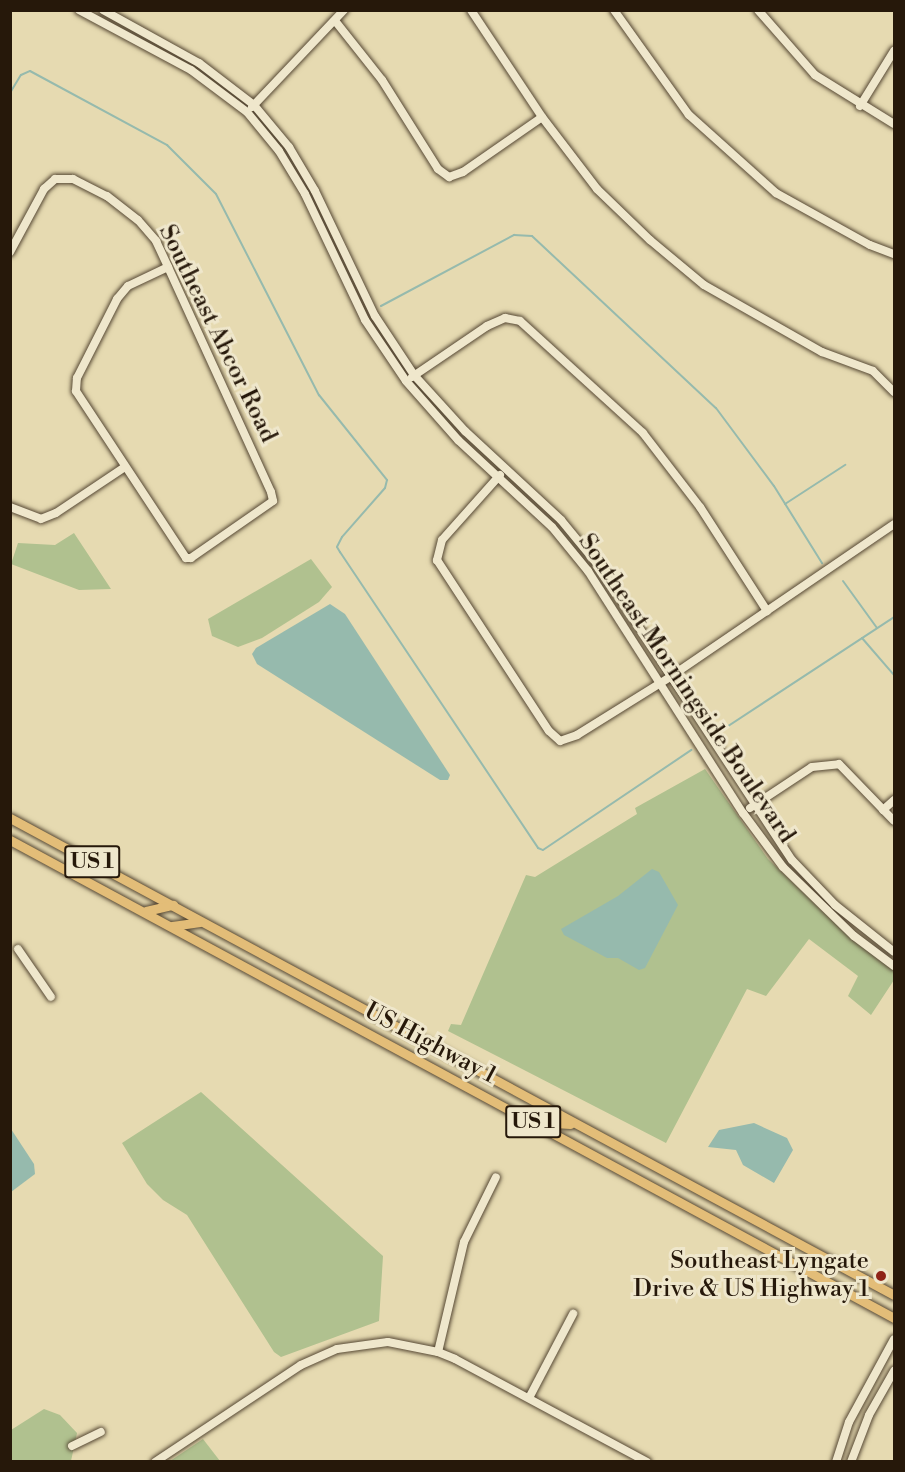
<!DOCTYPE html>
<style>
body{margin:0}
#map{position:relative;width:905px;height:1472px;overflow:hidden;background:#e6dab1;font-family:"Libre Bodoni",serif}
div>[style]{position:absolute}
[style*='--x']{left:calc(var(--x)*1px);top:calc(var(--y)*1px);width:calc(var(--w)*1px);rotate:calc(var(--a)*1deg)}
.green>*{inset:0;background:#b0c18f}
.water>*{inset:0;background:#96baad}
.stream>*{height:2px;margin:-1px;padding:0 1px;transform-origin:1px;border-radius:1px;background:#96baad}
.roads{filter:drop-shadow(0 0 2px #564834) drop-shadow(0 0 2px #564834)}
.minor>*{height:8px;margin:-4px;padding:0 4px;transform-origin:4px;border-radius:4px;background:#efe7cc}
.major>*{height:9px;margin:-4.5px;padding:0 4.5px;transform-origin:4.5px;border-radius:4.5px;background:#e3bd78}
.dots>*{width:16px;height:16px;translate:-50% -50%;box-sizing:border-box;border:3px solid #efe7cc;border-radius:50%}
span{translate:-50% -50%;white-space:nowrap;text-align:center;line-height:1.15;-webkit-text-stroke:6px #efe7cc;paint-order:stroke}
.shield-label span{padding:2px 4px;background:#efe7cc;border:2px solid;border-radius:4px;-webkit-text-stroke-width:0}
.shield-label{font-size:22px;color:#26180a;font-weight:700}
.street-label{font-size:24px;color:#26180a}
.poi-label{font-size:24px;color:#26180a}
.right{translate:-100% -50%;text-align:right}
.frame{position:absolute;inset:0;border:12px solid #26180a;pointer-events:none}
</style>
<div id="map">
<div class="green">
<div style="clip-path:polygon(74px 533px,111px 589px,79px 590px,11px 564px,18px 543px,55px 545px)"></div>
<div style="clip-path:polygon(311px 559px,332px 587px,319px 602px,262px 638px,238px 647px,212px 636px,208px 619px)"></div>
<div style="clip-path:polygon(705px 769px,768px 859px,851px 939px,894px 971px,894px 980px,871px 1015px,848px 996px,858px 976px,809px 939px,766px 996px,747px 989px,666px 1143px,448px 1031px,451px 1024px,461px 1025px,526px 875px,535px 877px,637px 814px,635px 808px)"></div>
<div style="clip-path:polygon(201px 1092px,383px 1256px,379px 1321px,281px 1357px,274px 1352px,187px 1215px,163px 1200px,147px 1184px,122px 1143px)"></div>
<div style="clip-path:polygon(44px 1409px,60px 1415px,77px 1433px,71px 1461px,11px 1462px,11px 1430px)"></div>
<div style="clip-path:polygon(203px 1439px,220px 1461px,170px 1461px)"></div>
</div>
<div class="water">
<div style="clip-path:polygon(330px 604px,345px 614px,450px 775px,448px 780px,440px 780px,257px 664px,252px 654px,256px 648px)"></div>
<div style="clip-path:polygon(652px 869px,659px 872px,678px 905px,645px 968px,639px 970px,618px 958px,607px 958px,564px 935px,561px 929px,618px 896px)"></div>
<div style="clip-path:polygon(754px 1123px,787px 1138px,793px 1150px,774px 1183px,743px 1165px,736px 1150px,708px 1147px,719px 1130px)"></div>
<div style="clip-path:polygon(11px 1129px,34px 1164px,35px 1174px,11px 1192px)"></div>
</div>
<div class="stream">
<div style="--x:10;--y:93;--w:21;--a:-59"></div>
<div style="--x:21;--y:75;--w:10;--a:-24"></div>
<div style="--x:30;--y:71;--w:156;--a:28.4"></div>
<div style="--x:167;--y:145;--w:69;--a:45"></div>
<div style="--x:216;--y:194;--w:226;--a:62.9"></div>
<div style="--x:319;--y:395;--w:109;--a:51.3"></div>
<div style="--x:387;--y:480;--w:8;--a:104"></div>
<div style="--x:385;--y:488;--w:65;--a:131.3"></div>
<div style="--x:342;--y:537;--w:11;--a:117"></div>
<div style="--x:337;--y:547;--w:6;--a:59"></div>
<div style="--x:340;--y:552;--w:356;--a:56.2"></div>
<div style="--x:538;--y:848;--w:5;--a:22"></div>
<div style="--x:543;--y:850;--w:179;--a:-34"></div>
<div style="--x:381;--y:306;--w:151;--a:-28.1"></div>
<div style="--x:514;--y:235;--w:18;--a:3"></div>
<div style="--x:532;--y:236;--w:252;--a:43.1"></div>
<div style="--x:716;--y:408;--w:97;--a:53.4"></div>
<div style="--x:774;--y:486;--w:91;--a:58.1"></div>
<div style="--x:785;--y:504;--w:72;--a:-33"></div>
<div style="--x:843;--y:581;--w:58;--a:54.1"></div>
<div style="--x:862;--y:638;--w:49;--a:49.1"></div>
<div style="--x:716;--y:734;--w:213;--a:-33.3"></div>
</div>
<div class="roads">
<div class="minor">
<div style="--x:79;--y:10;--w:127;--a:28.2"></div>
<div style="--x:191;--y:70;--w:70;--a:36.9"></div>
<div style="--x:247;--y:112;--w:50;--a:50.6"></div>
<div style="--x:279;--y:151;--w:50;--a:58.8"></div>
<div style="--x:305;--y:194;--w:140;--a:64.5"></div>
<div style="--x:365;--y:320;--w:73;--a:56.1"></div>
<div style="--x:406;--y:381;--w:79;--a:48.6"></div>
<div style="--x:458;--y:440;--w:128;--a:42.8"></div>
<div style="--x:552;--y:527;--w:57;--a:50.7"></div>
<div style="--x:588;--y:571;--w:287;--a:57.4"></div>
<div style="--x:743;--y:813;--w:67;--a:53.5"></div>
<div style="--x:783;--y:867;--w:99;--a:44.2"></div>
<div style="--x:854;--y:936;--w:50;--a:36.9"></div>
<div style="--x:103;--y:10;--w:110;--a:28.9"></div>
<div style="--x:199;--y:63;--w:69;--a:37.4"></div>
<div style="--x:254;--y:105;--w:55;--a:50.2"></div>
<div style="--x:289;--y:147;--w:51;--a:59.4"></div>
<div style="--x:315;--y:191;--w:139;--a:64.4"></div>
<div style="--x:375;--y:316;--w:71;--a:56.5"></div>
<div style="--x:414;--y:375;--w:76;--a:47.7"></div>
<div style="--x:465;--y:431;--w:131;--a:42.8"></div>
<div style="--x:561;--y:520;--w:58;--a:50.6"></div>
<div style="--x:598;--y:565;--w:353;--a:56.7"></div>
<div style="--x:792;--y:860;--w:62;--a:46.3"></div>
<div style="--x:835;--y:905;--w:75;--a:38.5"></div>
<div style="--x:471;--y:10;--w:128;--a:56.4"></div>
<div style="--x:542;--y:117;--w:91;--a:52.6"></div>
<div style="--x:597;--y:189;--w:74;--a:43.9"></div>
<div style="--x:650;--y:240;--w:70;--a:39.8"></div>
<div style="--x:704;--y:285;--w:136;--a:29.6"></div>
<div style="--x:822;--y:352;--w:54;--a:20.4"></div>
<div style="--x:873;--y:371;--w:30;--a:45"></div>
<div style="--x:614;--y:10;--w:129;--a:54.5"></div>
<div style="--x:689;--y:115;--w:117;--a:41.9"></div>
<div style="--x:776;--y:193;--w:107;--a:29"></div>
<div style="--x:870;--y:245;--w:26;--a:21"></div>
<div style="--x:758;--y:10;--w:86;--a:48.8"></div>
<div style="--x:815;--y:75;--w:93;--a:31.8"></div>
<div style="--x:336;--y:22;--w:74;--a:51.6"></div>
<div style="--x:382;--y:80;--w:105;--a:57.8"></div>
<div style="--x:438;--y:169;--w:14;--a:36"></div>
<div style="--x:449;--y:177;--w:15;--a:-20"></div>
<div style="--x:463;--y:172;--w:96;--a:-34.8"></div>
<div style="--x:860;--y:106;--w:65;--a:-58.3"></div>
<div style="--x:252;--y:107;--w:134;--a:-46.5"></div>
<div style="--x:10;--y:252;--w:72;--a:-61.6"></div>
<div style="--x:44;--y:189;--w:15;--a:-42"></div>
<div style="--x:55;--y:179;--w:18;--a:0"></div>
<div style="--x:73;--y:179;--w:38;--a:27"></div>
<div style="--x:107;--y:196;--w:39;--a:38"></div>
<div style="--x:138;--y:220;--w:28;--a:49"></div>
<div style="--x:156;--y:241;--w:29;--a:65"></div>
<div style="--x:168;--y:267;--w:247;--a:65.4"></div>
<div style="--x:271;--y:492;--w:9;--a:77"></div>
<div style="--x:273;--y:501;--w:100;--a:145.2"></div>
<div style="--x:191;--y:558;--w:5;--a:180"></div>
<div style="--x:186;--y:558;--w:200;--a:-123.4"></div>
<div style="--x:76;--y:391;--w:13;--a:-86"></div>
<div style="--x:77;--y:378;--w:89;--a:-63.1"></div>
<div style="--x:117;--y:299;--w:17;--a:-50"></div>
<div style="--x:128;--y:286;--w:44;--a:-25.4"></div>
<div style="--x:412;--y:377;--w:91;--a:-34.2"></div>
<div style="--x:487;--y:326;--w:20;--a:-24"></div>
<div style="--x:505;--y:318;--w:15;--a:11"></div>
<div style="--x:520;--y:321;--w:166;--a:42.3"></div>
<div style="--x:643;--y:433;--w:93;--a:52.4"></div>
<div style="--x:700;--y:507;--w:124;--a:57.2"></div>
<div style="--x:500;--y:475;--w:87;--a:131.7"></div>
<div style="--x:442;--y:540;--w:21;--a:104"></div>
<div style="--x:437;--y:560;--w:204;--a:56.8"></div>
<div style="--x:549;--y:731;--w:15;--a:42"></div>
<div style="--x:560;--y:741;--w:18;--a:-19"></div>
<div style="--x:577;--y:735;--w:110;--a:-31.9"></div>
<div style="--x:670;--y:677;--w:271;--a:-34.3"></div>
<div style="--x:10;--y:507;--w:33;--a:21"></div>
<div style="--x:41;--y:519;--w:16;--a:-22"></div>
<div style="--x:56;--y:513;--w:83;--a:-33.7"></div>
<div style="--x:750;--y:808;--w:74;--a:-33.5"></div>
<div style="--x:812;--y:767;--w:27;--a:-6"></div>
<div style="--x:839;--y:764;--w:79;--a:46"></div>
<div style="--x:883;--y:810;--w:15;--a:-42"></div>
<div style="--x:18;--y:949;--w:58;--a:55.5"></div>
<div style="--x:438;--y:1352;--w:113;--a:-76.7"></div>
<div style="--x:464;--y:1242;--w:72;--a:-63.8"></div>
<div style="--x:530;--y:1396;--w:93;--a:-62.3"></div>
<div style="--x:72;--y:1446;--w:32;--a:-26"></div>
<div style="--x:155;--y:1462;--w:175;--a:-33.6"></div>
<div style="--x:301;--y:1365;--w:39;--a:-24"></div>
<div style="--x:337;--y:1349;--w:51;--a:-7.8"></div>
<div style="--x:388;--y:1342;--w:51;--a:11.3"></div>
<div style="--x:438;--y:1352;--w:18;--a:22"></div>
<div style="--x:455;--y:1359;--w:218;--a:28.2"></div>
<div style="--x:836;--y:1462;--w:42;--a:-72"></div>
<div style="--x:849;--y:1422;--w:94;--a:-61.5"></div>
<div style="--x:851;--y:1462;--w:50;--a:-69"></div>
<div style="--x:869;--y:1415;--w:51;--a:-60.4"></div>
</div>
<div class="major">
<div style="--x:10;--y:818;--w:1004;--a:28.35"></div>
<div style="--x:10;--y:840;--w:1005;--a:28.4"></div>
<div style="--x:146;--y:911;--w:28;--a:-13"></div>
<div style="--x:172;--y:926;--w:28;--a:-8"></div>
<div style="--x:525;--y:1118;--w:17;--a:-3"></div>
<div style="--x:542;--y:1117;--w:11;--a:-41"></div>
<div style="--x:544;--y:1128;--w:11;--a:-27"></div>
<div style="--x:554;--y:1123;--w:16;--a:4"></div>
</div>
</div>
<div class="dots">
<div style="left:881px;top:1276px;background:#8f2418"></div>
</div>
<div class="shield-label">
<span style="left:92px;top:862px">US 1</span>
<span style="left:533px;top:1122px">US 1</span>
</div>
<div class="street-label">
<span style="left:217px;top:334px;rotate:64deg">Southeast Abcor Road</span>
<span style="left:686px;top:689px;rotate:56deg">Southeast Morningside Boulevard</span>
<span style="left:430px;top:1044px;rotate:28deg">US Highway 1</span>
</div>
<div class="poi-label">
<span class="right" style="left:869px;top:1276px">Southeast Lyngate<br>Drive &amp; US Highway 1</span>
</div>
<div class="frame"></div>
</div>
